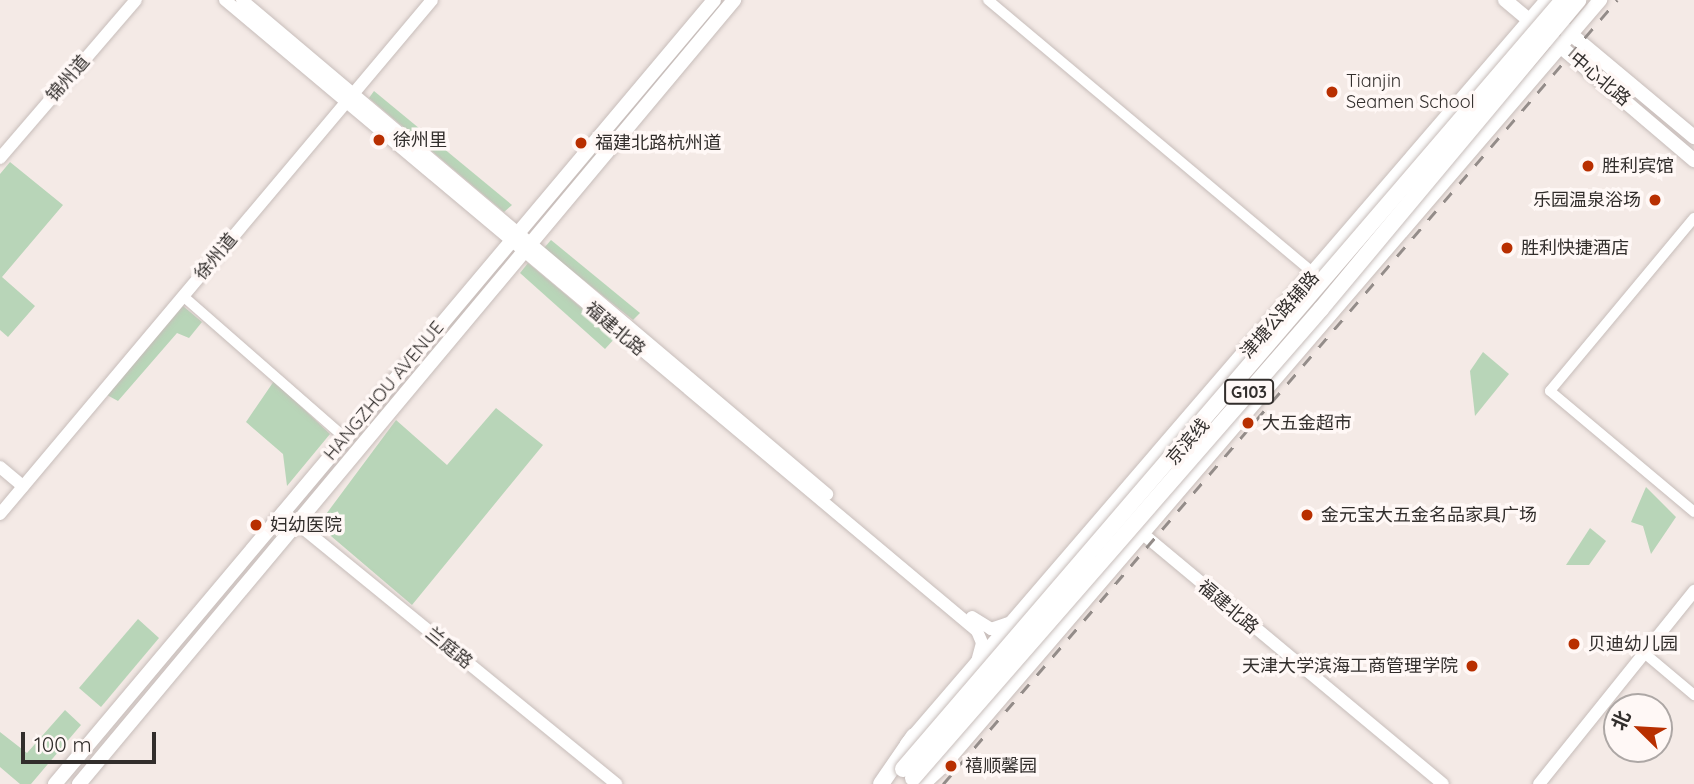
<!DOCTYPE html>
<meta charset="utf-8">
<style>
body{margin:0}
#map{position:relative;width:1694px;height:784px;overflow:hidden;background:#f4eae6;font-family:Quicksand,"Noto Sans SC",sans-serif}
div>[style]{position:absolute}
[style*='--x']{left:calc(var(--x)*1px);top:calc(var(--y)*1px);width:calc(var(--w)*1px);rotate:calc(var(--a)*1deg)}
.green>*{inset:0;background:#b8d5b8}
.roads{filter:drop-shadow(0 0 2px #c7bdba) drop-shadow(0 0 2px #c7bdba)}
.minor>*{height:10px;margin:-5px;padding:0 5px;transform-origin:5px;border-radius:5px;background:#fff}
.tertiary>*{height:12px;margin:-6px;padding:0 6px;transform-origin:6px;border-radius:6px;background:#fff}
.secondary>*{height:14px;margin:-7px;padding:0 7px;transform-origin:7px;border-radius:7px;background:#fff}
.trunk>*{height:16px;margin:-8px;padding:0 8px;transform-origin:8px;border-radius:8px;background:#fff}
.rail>*{height:2.5px;margin-top:-1.25px;transform-origin:0;background:repeating-linear-gradient(90deg,#938c89 0 12px,transparent 0 24px)}
.bridges{filter:drop-shadow(0 0 2px #c7bdba) drop-shadow(0 0 2px #c7bdba)}
.trunk-bridge>*{height:16px;margin:-8px;padding:0 8px;transform-origin:8px;border-radius:8px;background:#fff}
.dots>*{width:19px;height:19px;translate:-50% -50%;box-sizing:border-box;border:4px solid #fff8f6;border-radius:50%}
span{translate:-50% -50%;white-space:nowrap;text-align:center;line-height:1.15;-webkit-text-stroke:7px #fff8f6;paint-order:stroke}
.shield-label span{padding:2px 5px;background:#fff8f6;border:2px solid;border-radius:5px;-webkit-text-stroke-width:0}
.shield-label{font-size:16px;color:#322e2c;font-weight:700}
.street-label{font-size:18px;color:#322e2c}
.poi-label{font-size:18px;color:#322e2c}
.left{translate:0 -50%;text-align:left}
.right{translate:-100% -50%;text-align:right}
.north{position:absolute;left:1603px;top:693px;width:70px;height:70px;box-sizing:border-box;background:#fff8f6;border:2px solid #ada7a5;border-radius:50%;rotate:294deg;font-size:19px;font-weight:700;line-height:28px;text-align:center;color:#322e2c}
.north::after{content:'';display:block;margin:auto;width:24px;height:32px;background:#b82f00;clip-path:polygon(50% 0,100% 100%,50% 72%,0 100%)}
.scale{position:absolute;left:21px;top:732px;width:135px;height:32px;box-sizing:border-box;border:4px solid #322e2c;border-top:0;padding-left:9px;font-size:21px;line-height:24px;white-space:nowrap;color:#322e2c;-webkit-text-stroke:5px #fff8f6;paint-order:stroke}
</style>
<div id="map">
<div class="green">
<div style="clip-path:polygon(374px 91px,512px 205px,504px 212px,369px 98px)"></div>
<div style="clip-path:polygon(10px 162px,63px 205px,2px 277px,35px 306px,8px 337px,0 330px,0 174px)"></div>
<div style="clip-path:polygon(551px 240px,640px 313px,633px 320px,544px 248px)"></div>
<div style="clip-path:polygon(528px 263px,616px 337px,605px 349px,520px 273px)"></div>
<div style="clip-path:polygon(183px 306px,202px 322px,189px 338px,177px 333px,118px 401px,107px 395px)"></div>
<div style="clip-path:polygon(1483px 352px,1509px 374px,1475px 416px,1470px 371px)"></div>
<div style="clip-path:polygon(274px 381px,330px 434px,287px 486px,283px 454px,246px 422px)"></div>
<div style="clip-path:polygon(496px 408px,543px 445px,412px 605px,318px 525px,396px 420px,447px 465px)"></div>
<div style="clip-path:polygon(1646px 487px,1676px 517px,1651px 554px,1643px 526px,1631px 522px)"></div>
<div style="clip-path:polygon(1590px 528px,1606px 541px,1589px 565px,1566px 565px)"></div>
<div style="clip-path:polygon(138px 619px,159px 638px,101px 707px,79px 688px)"></div>
<div style="clip-path:polygon(65px 710px,81px 725px,31px 784px,20px 784px,0 767px,0 732px,27px 753px)"></div>
</div>
<div class="roads">
<div class="minor">
<div style="--x:988;--y:0;--w:427;--a:40"></div>
<div style="--x:1694;--y:218;--w:225;--a:129.8"></div>
<div style="--x:1550;--y:391;--w:188;--a:40"></div>
<div style="--x:183;--y:296;--w:215;--a:41.2"></div>
<div style="--x:1643;--y:652;--w:67;--a:40.1"></div>
</div>
<div class="tertiary">
<div style="--x:225;--y:0;--w:982;--a:40"></div>
<div style="--x:977;--y:631;--w:13;--a:67"></div>
<div style="--x:982;--y:643;--w:20;--a:105"></div>
<div style="--x:242;--y:0;--w:766;--a:40.18"></div>
<div style="--x:0;--y:158;--w:208;--a:-49.3"></div>
<div style="--x:0;--y:467;--w:30;--a:40"></div>
<div style="--x:283;--y:512;--w:430;--a:39.2"></div>
<div style="--x:0;--y:514;--w:671;--a:-49.95"></div>
<div style="--x:1137;--y:529;--w:398;--a:39.8"></div>
<div style="--x:972;--y:617;--w:22;--a:32"></div>
<div style="--x:991;--y:629;--w:21;--a:-19"></div>
<div style="--x:1539;--y:784;--w:248;--a:-51.2"></div>
</div>
<div class="secondary">
<div style="--x:1505;--y:0;--w:40;--a:40"></div>
<div style="--x:1566;--y:30;--w:167;--a:39.9"></div>
<div style="--x:1554;--y:41;--w:184;--a:40.4"></div>
<div style="--x:907;--y:744;--w:981;--a:-49.3"></div>
<div style="--x:942;--y:767;--w:1011;--a:-49.37"></div>
<div style="--x:55;--y:784;--w:1024;--a:-49.95"></div>
<div style="--x:79;--y:784;--w:1022;--a:-50.12"></div>
</div>
<div class="trunk">
<div style="--x:881;--y:784;--w:58;--a:-55.5"></div>
<div style="--x:922;--y:784;--w:38;--a:-43"></div>
</div>
</div>
<div class="rail">
<div style="--x:943;--y:784;--w:1034;--a:-49.31"></div>
</div>
<div class="bridges">
<div class="trunk-bridge">
<div style="--x:903;--y:769;--w:1013;--a:-49.36"></div>
<div style="--x:913;--y:778;--w:622;--a:-48.98"></div>
<div style="--x:1321;--y:309;--w:402;--a:-50.2"></div>
</div>
</div>
<div class="dots">
<div style="left:1332px;top:92px;background:#b82f00"></div>
<div style="left:379px;top:140px;background:#b82f00"></div>
<div style="left:581px;top:143px;background:#b82f00"></div>
<div style="left:1588px;top:166px;background:#b82f00"></div>
<div style="left:1655px;top:200px;background:#b82f00"></div>
<div style="left:1507px;top:248px;background:#b82f00"></div>
<div style="left:1248px;top:423px;background:#b82f00"></div>
<div style="left:1307px;top:515px;background:#b82f00"></div>
<div style="left:256px;top:525px;background:#b82f00"></div>
<div style="left:1574px;top:644px;background:#b82f00"></div>
<div style="left:1472px;top:666px;background:#b82f00"></div>
<div style="left:951px;top:766px;background:#b82f00"></div>
</div>
<div class="shield-label">
<span style="left:1249px;top:392px">G103</span>
</div>
<div class="street-label">
<span style="left:68px;top:79px;rotate:-49deg">锦州道</span>
<span style="left:1600px;top:79px;rotate:40deg">中心北路</span>
<span style="left:216px;top:257px;rotate:-50deg">徐州道</span>
<span style="left:1280px;top:315px;rotate:-49deg">津塘公路辅路</span>
<span style="left:615px;top:329px;rotate:40deg">福建北路</span>
<span style="left:384px;top:391px;rotate:-50deg">HANGZHOU AVENUE</span>
<span style="left:1188px;top:442px;rotate:-49deg">京滨线</span>
<span style="left:1228px;top:607px;rotate:40deg">福建北路</span>
<span style="left:449px;top:648px;rotate:39deg">兰庭路</span>
</div>
<div class="poi-label">
<span class="left" style="left:1346px;top:92px">Tianjin<br>Seamen School</span>
<span class="left" style="left:393px;top:140px">徐州里</span>
<span class="left" style="left:595px;top:143px">福建北路杭州道</span>
<span class="left" style="left:1602px;top:166px">胜利宾馆</span>
<span class="right" style="left:1641px;top:200px">乐园温泉浴场</span>
<span class="left" style="left:1521px;top:248px">胜利快捷酒店</span>
<span class="left" style="left:1262px;top:423px">大五金超市</span>
<span class="left" style="left:1321px;top:515px">金元宝大五金名品家具广场</span>
<span class="left" style="left:270px;top:525px">妇幼医院</span>
<span class="left" style="left:1588px;top:644px">贝迪幼儿园</span>
<span class="right" style="left:1458px;top:666px">天津大学滨海工商管理学院</span>
<span class="left" style="left:965px;top:766px">禧顺馨园</span>
</div>
<div class="north">北</div>
<div class="scale">100 m</div>
</div>
